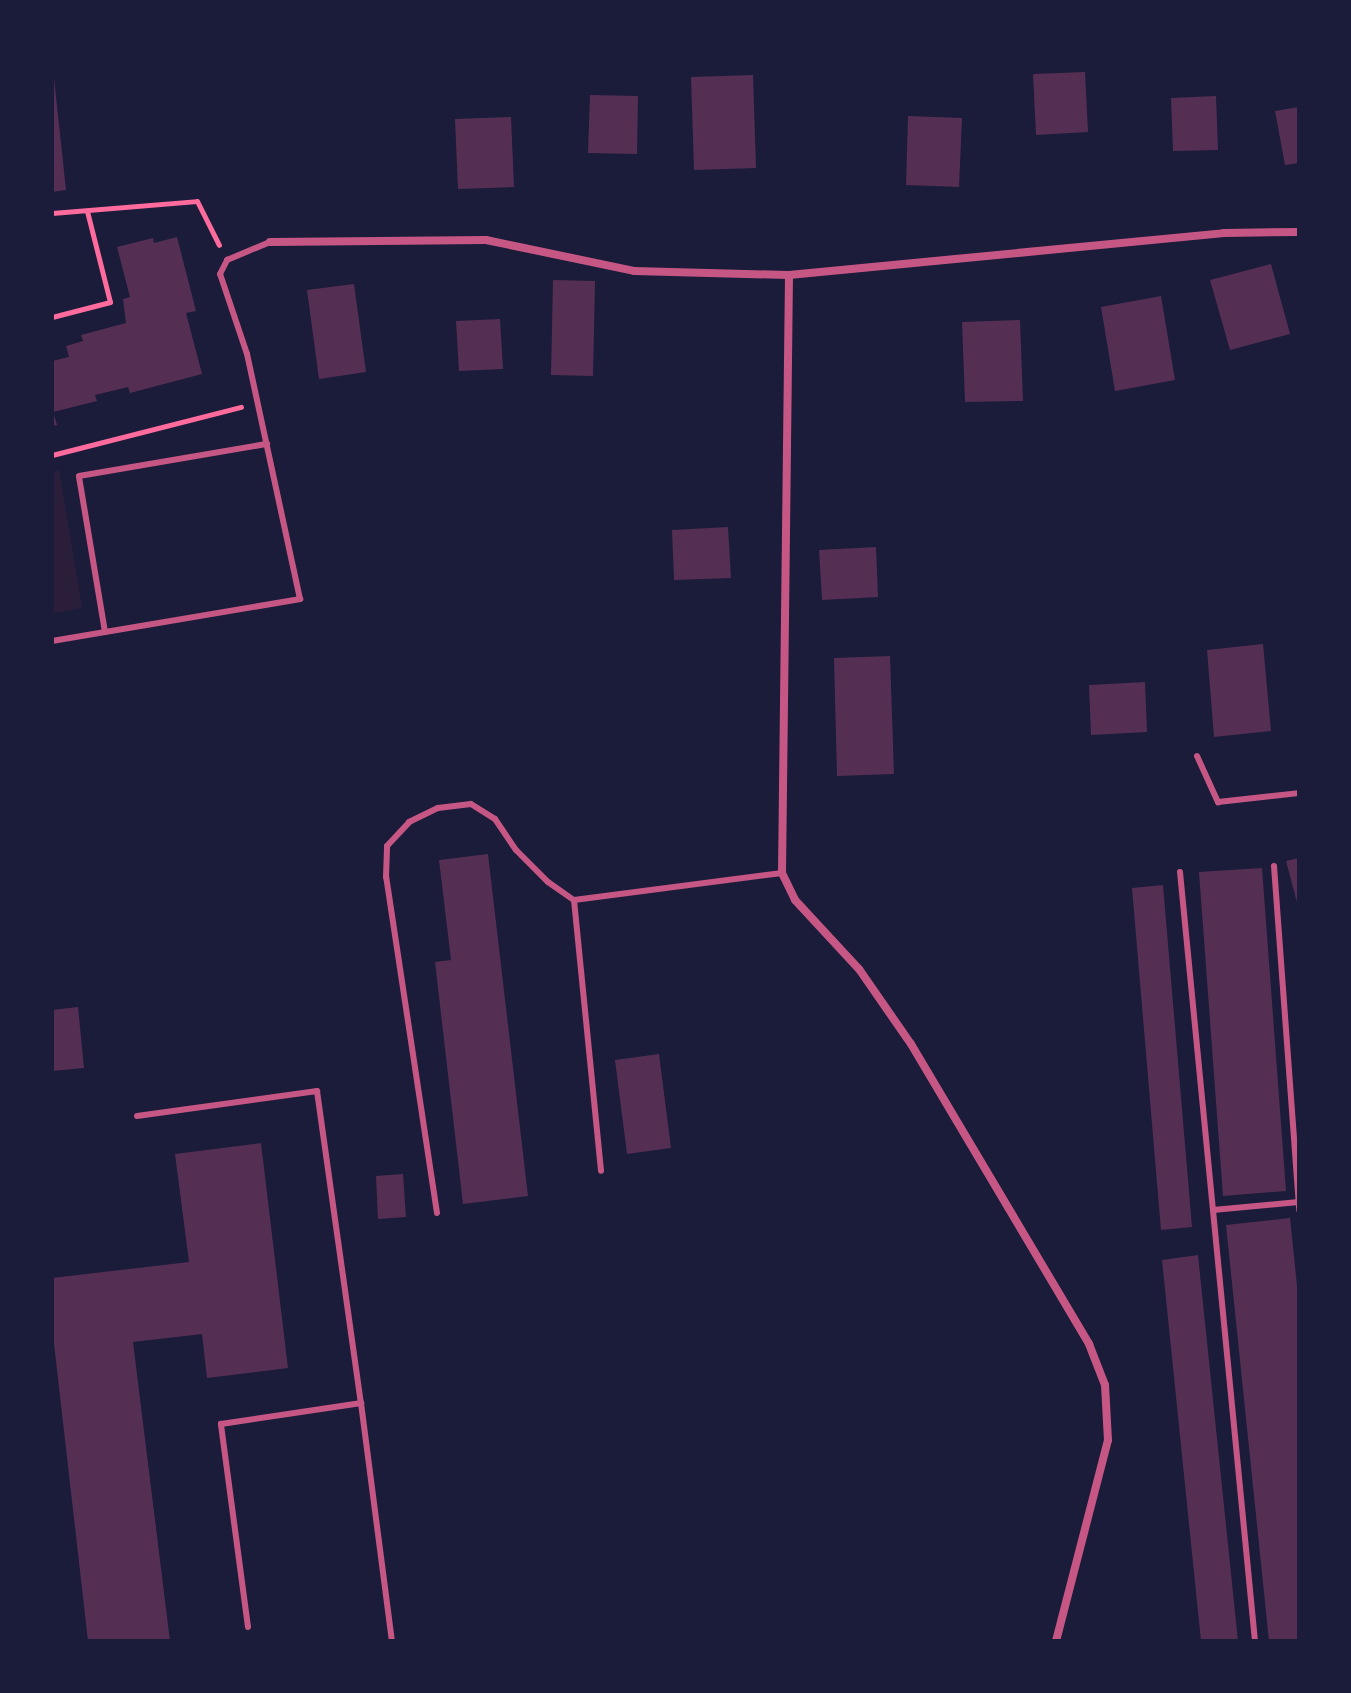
<!DOCTYPE html>
<style>
body{margin:0}
#map{position:relative;width:1351px;height:1693px;overflow:hidden;background:#1b1b3a;font-family:Roboto,sans-serif}
div>[style]{position:absolute}
[style*='--x']{left:calc(var(--x)*1px);top:calc(var(--y)*1px);width:calc(var(--w)*1px);rotate:calc(var(--a)*1deg)}
.green>*{inset:0;background:#2a1e3b}
.building>*{inset:0;background:#542f53}
.path>*{height:5px;margin:-2.5px;padding:0 2.5px;transform-origin:2.5px;border-radius:2.5px;background:#ff6b9d}
.service>*{height:6px;margin:-3px;padding:0 3px;transform-origin:3px;border-radius:3px;background:#c65784}
.minor>*{height:8px;margin:-4px;padding:0 4px;transform-origin:4px;border-radius:4px;background:#c65784}
span{translate:-50% -50%;white-space:nowrap;text-align:center;line-height:1.15;-webkit-text-stroke:8px #1b1b3a;paint-order:stroke}
.frame{position:absolute;inset:0;border:54px solid #1b1b3a;pointer-events:none}
</style>
<div id="map">
<div class="green">
<div style="clip-path:polygon(59px 470px,82px 608px,52px 614px,52px 472px)"></div>
</div>
<div class="building">
<div style="clip-path:polygon(1085px 72px,1088px 132px,1036px 135px,1033px 74px)"></div>
<div style="clip-path:polygon(753px 75px,756px 168px,694px 170px,691px 77px)"></div>
<div style="clip-path:polygon(54px 78px,66px 190px,52px 192px,52px 79px)"></div>
<div style="clip-path:polygon(590px 95px,638px 96px,637px 154px,588px 153px)"></div>
<div style="clip-path:polygon(1216px 96px,1218px 150px,1173px 151px,1171px 98px)"></div>
<div style="clip-path:polygon(1299px 107px,1299px 163px,1285px 165px,1275px 111px)"></div>
<div style="clip-path:polygon(908px 116px,962px 118px,959px 187px,906px 185px)"></div>
<div style="clip-path:polygon(511px 117px,514px 187px,458px 189px,455px 119px)"></div>
<div style="clip-path:polygon(177px 237px,196px 311px,186px 313px,202px 374px,130px 393px,128px 387px,95px 395px,97px 401px,53px 412px,57px 425px,52px 426px,52px 361px,69px 357px,66px 346px,83px 341px,81px 335px,126px 323px,123px 299px,130px 297px,117px 247px,153px 238px,154px 243px)"></div>
<div style="clip-path:polygon(1271px 264px,1290px 334px,1230px 350px,1210px 280px)"></div>
<div style="clip-path:polygon(553px 280px,595px 281px,593px 376px,551px 375px)"></div>
<div style="clip-path:polygon(354px 284px,366px 372px,319px 379px,307px 290px)"></div>
<div style="clip-path:polygon(1161px 296px,1175px 380px,1115px 391px,1101px 307px)"></div>
<div style="clip-path:polygon(500px 319px,503px 369px,459px 371px,456px 321px)"></div>
<div style="clip-path:polygon(1020px 320px,1023px 401px,965px 402px,962px 322px)"></div>
<div style="clip-path:polygon(728px 527px,731px 578px,674px 580px,672px 530px)"></div>
<div style="clip-path:polygon(876px 547px,878px 597px,822px 600px,819px 550px)"></div>
<div style="clip-path:polygon(1263px 644px,1271px 731px,1214px 737px,1207px 650px)"></div>
<div style="clip-path:polygon(890px 656px,894px 774px,837px 776px,834px 658px)"></div>
<div style="clip-path:polygon(1145px 682px,1147px 732px,1091px 735px,1089px 685px)"></div>
<div style="clip-path:polygon(488px 854px,528px 1196px,463px 1204px,435px 962px,451px 960px,439px 860px)"></div>
<div style="clip-path:polygon(1299px 858px,1299px 906px,1298px 906px,1286px 861px)"></div>
<div style="clip-path:polygon(1262px 868px,1286px 1191px,1223px 1196px,1199px 872px)"></div>
<div style="clip-path:polygon(1163px 885px,1192px 1227px,1161px 1230px,1132px 888px)"></div>
<div style="clip-path:polygon(78px 1007px,84px 1068px,52px 1071px,52px 1010px)"></div>
<div style="clip-path:polygon(659px 1054px,671px 1148px,627px 1154px,615px 1060px)"></div>
<div style="clip-path:polygon(261px 1143px,288px 1368px,207px 1378px,202px 1334px,133px 1342px,170px 1641px,88px 1641px,52px 1326px,52px 1278px,189px 1262px,175px 1154px)"></div>
<div style="clip-path:polygon(403px 1174px,406px 1217px,378px 1219px,376px 1176px)"></div>
<div style="clip-path:polygon(1290px 1218px,1299px 1305px,1299px 1641px,1269px 1641px,1226px 1225px)"></div>
<div style="clip-path:polygon(1198px 1255px,1238px 1641px,1201px 1641px,1162px 1260px)"></div>
</div>
<div class="path">
<div style="--x:52;--y:213;--w:145;--a:-4.7"></div>
<div style="--x:197;--y:201;--w:49;--a:63.4"></div>
<div style="--x:52;--y:317;--w:60;--a:-14.5"></div>
<div style="--x:110;--y:302;--w:94;--a:-104.2"></div>
<div style="--x:52;--y:455;--w:195;--a:-14.3"></div>
</div>
<div class="service">
<div style="--x:105;--y:632;--w:158;--a:-99.5"></div>
<div style="--x:79;--y:476;--w:191;--a:-9.7"></div>
<div style="--x:52;--y:641;--w:252;--a:-9.6"></div>
<div style="--x:300;--y:599;--w:251;--a:-102.2"></div>
<div style="--x:247;--y:354;--w:84;--a:-108.6"></div>
<div style="--x:220;--y:274;--w:16;--a:-63"></div>
<div style="--x:227;--y:260;--w:47;--a:-22.7"></div>
<div style="--x:1197;--y:756;--w:51;--a:65.5"></div>
<div style="--x:1218;--y:802;--w:81;--a:-6.3"></div>
<div style="--x:1274;--y:866;--w:345;--a:85.8"></div>
<div style="--x:1180;--y:872;--w:773;--a:84.43"></div>
<div style="--x:574;--y:900;--w:272;--a:84.3"></div>
<div style="--x:137;--y:1116;--w:182;--a:-7.9"></div>
<div style="--x:317;--y:1091;--w:315;--a:82"></div>
<div style="--x:1213;--y:1210;--w:86;--a:-5.3"></div>
<div style="--x:437;--y:1213;--w:340;--a:-98.6"></div>
<div style="--x:386;--y:877;--w:31;--a:-88"></div>
<div style="--x:387;--y:846;--w:33;--a:-47"></div>
<div style="--x:409;--y:822;--w:32;--a:-26"></div>
<div style="--x:438;--y:808;--w:33;--a:-7"></div>
<div style="--x:471;--y:804;--w:28;--a:32"></div>
<div style="--x:495;--y:819;--w:37;--a:56"></div>
<div style="--x:516;--y:850;--w:45;--a:45"></div>
<div style="--x:548;--y:882;--w:32;--a:35"></div>
<div style="--x:574;--y:900;--w:210;--a:-7.4"></div>
<div style="--x:248;--y:1627;--w:205;--a:-97.6"></div>
<div style="--x:221;--y:1424;--w:142;--a:-8.5"></div>
<div style="--x:361;--y:1403;--w:240;--a:82.6"></div>
</div>
<div class="minor">
<div style="--x:270;--y:242;--w:216;--a:-0.5"></div>
<div style="--x:486;--y:240;--w:151;--a:11.8"></div>
<div style="--x:634;--y:271;--w:155;--a:1.5"></div>
<div style="--x:789;--y:275;--w:437;--a:-5.5"></div>
<div style="--x:1224;--y:233;--w:75;--a:-0.8"></div>
<div style="--x:789;--y:275;--w:598;--a:90.67"></div>
<div style="--x:782;--y:873;--w:30;--a:64"></div>
<div style="--x:795;--y:900;--w:94;--a:47.2"></div>
<div style="--x:859;--y:969;--w:91;--a:55.3"></div>
<div style="--x:911;--y:1044;--w:349;--a:59.3"></div>
<div style="--x:1089;--y:1344;--w:44;--a:68.7"></div>
<div style="--x:1105;--y:1385;--w:55;--a:86.9"></div>
<div style="--x:1108;--y:1440;--w:208;--a:104.5"></div>
</div>
<div class="frame"></div>
</div>
